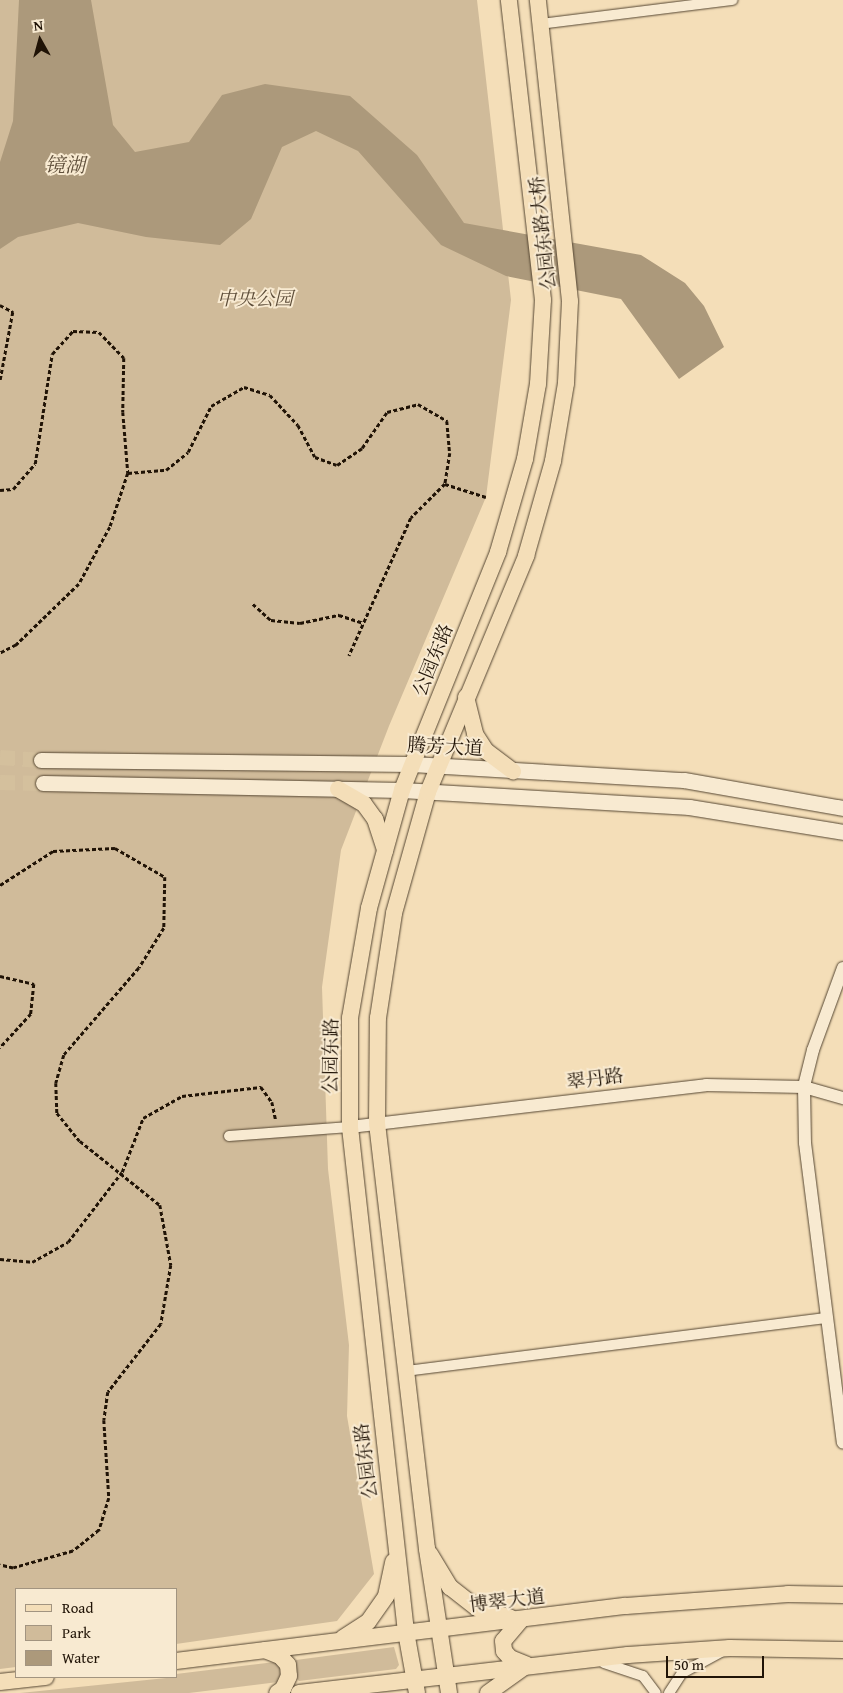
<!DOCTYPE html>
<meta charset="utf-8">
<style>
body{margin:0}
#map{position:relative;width:843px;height:1693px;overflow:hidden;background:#f4deb8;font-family:"Gentium Book Plus","Noto Serif SC",serif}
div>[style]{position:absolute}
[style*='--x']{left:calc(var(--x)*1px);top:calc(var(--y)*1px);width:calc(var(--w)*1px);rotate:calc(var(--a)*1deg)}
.green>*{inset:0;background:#d0bb9a}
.water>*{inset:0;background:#ac997b}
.secondary-tunnel>*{height:15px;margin-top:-7.5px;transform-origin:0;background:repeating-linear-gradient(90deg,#d4c09d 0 15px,transparent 0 23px)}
.path>*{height:2.5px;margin-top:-1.25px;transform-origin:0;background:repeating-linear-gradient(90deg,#201306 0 4px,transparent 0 6.5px)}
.roads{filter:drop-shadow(0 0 1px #554632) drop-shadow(0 0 1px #554632)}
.minor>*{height:10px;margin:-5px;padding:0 5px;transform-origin:5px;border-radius:5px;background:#f8ead1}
.tertiary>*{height:12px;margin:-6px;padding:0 6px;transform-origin:6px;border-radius:6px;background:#f8ead1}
.secondary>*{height:15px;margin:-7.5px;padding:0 7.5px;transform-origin:7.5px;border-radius:7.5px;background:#f8ead1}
.primary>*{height:16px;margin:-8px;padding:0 8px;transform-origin:8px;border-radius:8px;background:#f4deb8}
span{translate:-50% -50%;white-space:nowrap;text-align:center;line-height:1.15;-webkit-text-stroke:4px #f8ead1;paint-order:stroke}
.street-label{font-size:19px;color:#201306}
.park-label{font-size:19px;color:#5e4e3a;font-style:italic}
.water-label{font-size:20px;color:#5f4f3b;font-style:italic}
.legend{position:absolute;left:15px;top:1588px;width:162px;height:90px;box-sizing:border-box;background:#f8ead1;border:1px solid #a29480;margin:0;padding:6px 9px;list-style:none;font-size:15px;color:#201306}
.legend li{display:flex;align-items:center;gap:10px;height:25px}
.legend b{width:25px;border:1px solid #a29480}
.north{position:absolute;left:15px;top:15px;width:50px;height:50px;-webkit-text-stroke:4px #f8ead1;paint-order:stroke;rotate:353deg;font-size:14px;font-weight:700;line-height:20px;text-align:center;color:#201306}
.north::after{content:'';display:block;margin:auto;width:18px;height:22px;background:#201306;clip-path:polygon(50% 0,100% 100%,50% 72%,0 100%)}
.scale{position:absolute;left:666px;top:1656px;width:98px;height:22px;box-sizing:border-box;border:2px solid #201306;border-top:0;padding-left:6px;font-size:15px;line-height:18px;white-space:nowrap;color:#201306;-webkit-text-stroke:4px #f8ead1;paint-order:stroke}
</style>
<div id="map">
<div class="green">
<div style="clip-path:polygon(0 0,477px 0,511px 300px,486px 497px,389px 726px,341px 850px,322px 987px,328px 1169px,349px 1345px,347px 1416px,374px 1574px,337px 1621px,176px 1644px,176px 1589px,16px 1589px,16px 1667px,0 1669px)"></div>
<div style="clip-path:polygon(394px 1647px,399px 1665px,396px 1669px,299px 1681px,296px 1678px,296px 1660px)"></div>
<div style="clip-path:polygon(275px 1662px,282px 1667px,283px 1675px,278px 1682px,189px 1693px,20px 1693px,176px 1677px,176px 1674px)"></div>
</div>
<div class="water">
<div style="clip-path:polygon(19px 0,91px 0,113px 125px,135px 152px,189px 142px,222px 95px,265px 84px,350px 96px,417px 155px,464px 223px,641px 255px,685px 283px,704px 306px,724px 347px,679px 379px,621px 299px,506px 276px,441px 245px,358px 151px,316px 131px,282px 147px,251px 219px,220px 245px,146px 237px,78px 223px,18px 237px,0 249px,0 162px,13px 121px)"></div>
</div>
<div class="secondary-tunnel">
<div style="--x:0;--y:757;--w:41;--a:4.2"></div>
<div style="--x:0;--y:782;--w:43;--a:1.3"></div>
</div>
<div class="path">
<div style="--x:0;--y:305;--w:15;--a:28"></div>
<div style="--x:13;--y:312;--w:71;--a:100.5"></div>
<div style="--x:128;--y:473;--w:38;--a:-5"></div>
<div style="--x:166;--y:470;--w:28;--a:-39"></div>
<div style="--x:188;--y:452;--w:51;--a:-63.4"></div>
<div style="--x:211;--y:406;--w:38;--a:-30"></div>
<div style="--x:244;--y:387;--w:27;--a:17"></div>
<div style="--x:270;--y:395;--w:41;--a:47"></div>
<div style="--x:298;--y:425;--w:36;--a:62"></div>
<div style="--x:315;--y:457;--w:23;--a:20"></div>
<div style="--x:337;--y:465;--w:30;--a:-34"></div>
<div style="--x:362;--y:448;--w:44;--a:-55.2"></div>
<div style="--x:387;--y:412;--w:32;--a:-14"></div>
<div style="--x:418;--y:404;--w:34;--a:30"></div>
<div style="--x:447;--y:421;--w:32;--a:85"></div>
<div style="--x:450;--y:453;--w:31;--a:99"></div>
<div style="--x:445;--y:484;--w:48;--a:135"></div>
<div style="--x:411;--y:518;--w:151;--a:114.2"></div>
<div style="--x:445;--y:484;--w:43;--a:17.6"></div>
<div style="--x:0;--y:490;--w:13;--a:-4"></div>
<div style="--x:13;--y:489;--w:33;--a:-49"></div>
<div style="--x:35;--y:464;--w:111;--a:-81.2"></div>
<div style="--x:52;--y:354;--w:31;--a:-48"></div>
<div style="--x:73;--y:331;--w:26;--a:2"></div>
<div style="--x:99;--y:332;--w:36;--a:46"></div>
<div style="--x:124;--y:358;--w:54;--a:91.1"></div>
<div style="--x:123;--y:412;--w:61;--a:85.3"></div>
<div style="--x:128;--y:473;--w:57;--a:108.4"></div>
<div style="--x:110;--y:527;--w:65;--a:118.5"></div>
<div style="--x:79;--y:584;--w:88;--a:135.9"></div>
<div style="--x:16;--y:645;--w:18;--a:153"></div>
<div style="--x:253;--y:604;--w:24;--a:42"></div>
<div style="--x:271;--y:620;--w:29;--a:6"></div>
<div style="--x:300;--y:623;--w:40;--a:-12"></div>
<div style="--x:339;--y:615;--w:26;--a:18"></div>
<div style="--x:0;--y:885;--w:63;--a:-32.7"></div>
<div style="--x:53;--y:851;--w:62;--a:-2.8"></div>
<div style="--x:115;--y:848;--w:58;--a:30.1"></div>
<div style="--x:165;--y:877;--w:51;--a:91.1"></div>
<div style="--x:164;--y:928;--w:47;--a:122"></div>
<div style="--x:139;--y:968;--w:115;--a:130.8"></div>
<div style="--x:64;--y:1055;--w:29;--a:106"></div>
<div style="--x:56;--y:1083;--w:30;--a:88"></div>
<div style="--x:57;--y:1113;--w:36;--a:51"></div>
<div style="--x:80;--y:1141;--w:102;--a:38.7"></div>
<div style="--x:160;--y:1205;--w:61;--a:79.6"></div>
<div style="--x:171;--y:1265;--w:60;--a:99.6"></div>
<div style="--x:161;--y:1324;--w:86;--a:127.9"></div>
<div style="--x:108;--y:1392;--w:28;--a:98"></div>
<div style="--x:104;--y:1420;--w:78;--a:86.3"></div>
<div style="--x:109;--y:1498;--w:34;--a:107"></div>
<div style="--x:99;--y:1530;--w:33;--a:141"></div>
<div style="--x:73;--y:1551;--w:62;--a:164.2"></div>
<div style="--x:13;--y:1568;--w:13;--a:-167"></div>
<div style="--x:0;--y:976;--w:35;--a:13"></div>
<div style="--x:34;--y:984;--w:30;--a:96"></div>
<div style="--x:31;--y:1014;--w:46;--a:132.4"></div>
<div style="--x:0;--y:1259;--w:32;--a:5"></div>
<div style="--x:32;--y:1262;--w:41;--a:-29.1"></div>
<div style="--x:68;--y:1242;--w:88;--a:-52.4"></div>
<div style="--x:122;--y:1172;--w:58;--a:-68.7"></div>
<div style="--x:143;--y:1118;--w:45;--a:-29.4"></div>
<div style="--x:182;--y:1096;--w:80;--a:-6.5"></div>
<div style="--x:261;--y:1087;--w:19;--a:54"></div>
<div style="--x:272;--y:1102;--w:19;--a:78"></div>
</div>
<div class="roads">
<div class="minor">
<div style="--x:540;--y:24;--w:194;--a:-7.1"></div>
<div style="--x:229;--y:1136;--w:121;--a:-4.3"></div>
<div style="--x:406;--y:1371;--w:424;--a:-7.2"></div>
<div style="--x:604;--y:1663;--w:41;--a:18.4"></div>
<div style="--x:643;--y:1676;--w:21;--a:53"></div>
<div style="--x:669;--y:1693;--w:24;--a:-57"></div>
<div style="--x:682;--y:1673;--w:44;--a:-28.3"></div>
</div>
<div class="tertiary">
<div style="--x:843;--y:968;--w:87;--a:110.1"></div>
<div style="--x:813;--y:1050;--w:38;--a:104"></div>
<div style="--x:804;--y:1087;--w:56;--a:89"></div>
<div style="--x:805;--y:1143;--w:302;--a:82.8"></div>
<div style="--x:350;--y:1127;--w:358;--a:-6.7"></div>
<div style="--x:706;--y:1085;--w:98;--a:1.2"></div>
<div style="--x:804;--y:1087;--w:41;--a:15.8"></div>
</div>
<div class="secondary">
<div style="--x:41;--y:760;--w:371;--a:0.6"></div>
<div style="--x:412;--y:764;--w:272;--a:3.4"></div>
<div style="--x:684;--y:780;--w:161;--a:10"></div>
<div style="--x:43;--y:783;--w:359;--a:1.1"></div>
<div style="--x:402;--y:790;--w:288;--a:3.4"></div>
<div style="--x:689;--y:807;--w:156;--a:9.2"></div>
</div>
<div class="primary">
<div style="--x:466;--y:697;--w:38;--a:76"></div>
<div style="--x:475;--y:734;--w:20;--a:57"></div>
<div style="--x:486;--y:751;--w:34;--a:37"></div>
<div style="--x:338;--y:789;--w:30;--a:30"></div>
<div style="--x:364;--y:804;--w:19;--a:54"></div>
<div style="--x:375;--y:819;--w:33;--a:72"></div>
<div style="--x:430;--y:1554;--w:39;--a:59"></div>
<div style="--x:450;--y:1587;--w:34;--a:38"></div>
<div style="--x:477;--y:1608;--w:35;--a:16"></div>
<div style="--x:520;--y:1621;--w:26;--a:130"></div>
<div style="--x:503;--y:1641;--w:10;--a:84"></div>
<div style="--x:504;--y:1651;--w:9;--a:49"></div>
<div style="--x:510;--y:1658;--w:18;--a:22"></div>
<div style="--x:343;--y:1638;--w:30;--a:-33"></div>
<div style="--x:368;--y:1622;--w:32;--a:-55"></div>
<div style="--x:386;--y:1596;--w:35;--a:-78"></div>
<div style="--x:265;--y:1650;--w:16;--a:22"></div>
<div style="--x:280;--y:1656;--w:12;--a:48"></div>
<div style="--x:288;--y:1665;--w:11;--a:85"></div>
<div style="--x:289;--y:1676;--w:14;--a:115"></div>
<div style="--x:283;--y:1689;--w:7;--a:146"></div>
<div style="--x:176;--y:1661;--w:453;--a:-7"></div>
<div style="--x:626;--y:1606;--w:162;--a:-4.2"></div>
<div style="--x:788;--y:1594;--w:55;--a:1"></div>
<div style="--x:0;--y:1682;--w:46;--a:-6.2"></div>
<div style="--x:299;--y:1693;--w:331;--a:-6.6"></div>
<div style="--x:628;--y:1655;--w:102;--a:-3.9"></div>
<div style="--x:730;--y:1648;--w:113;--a:1"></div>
<div style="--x:417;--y:1693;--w:62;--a:-100.2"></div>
<div style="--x:406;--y:1632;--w:508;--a:-96.33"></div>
<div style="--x:350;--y:1127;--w:109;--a:-90"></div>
<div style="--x:350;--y:1018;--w:112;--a:-80.2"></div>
<div style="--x:369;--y:908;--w:123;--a:-74.4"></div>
<div style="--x:402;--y:790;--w:257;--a:-68"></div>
<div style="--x:498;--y:552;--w:97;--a:-73.8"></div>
<div style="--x:525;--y:459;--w:76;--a:-80.2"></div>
<div style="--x:538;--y:384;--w:84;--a:-86.6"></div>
<div style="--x:543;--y:300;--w:302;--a:-96.5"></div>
<div style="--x:449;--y:1693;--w:146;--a:-98.7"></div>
<div style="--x:427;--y:1549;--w:429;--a:-96.7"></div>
<div style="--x:377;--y:1123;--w:105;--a:-89.5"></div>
<div style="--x:378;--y:1018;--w:106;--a:-81.3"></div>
<div style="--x:394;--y:913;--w:126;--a:-74.3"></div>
<div style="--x:428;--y:792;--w:256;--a:-67.4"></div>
<div style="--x:526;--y:556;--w:99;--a:-74.1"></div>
<div style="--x:553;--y:461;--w:79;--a:-80.5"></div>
<div style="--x:566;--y:383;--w:82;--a:-87.2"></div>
<div style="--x:570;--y:301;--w:303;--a:-96.1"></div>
<div style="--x:488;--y:1693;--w:43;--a:-35.5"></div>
</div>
</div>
<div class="street-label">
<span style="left:543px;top:233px;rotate:-96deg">公园东路大桥</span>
<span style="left:433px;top:660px;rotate:-68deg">公园东路</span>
<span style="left:445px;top:747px;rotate:3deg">腾芳大道</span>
<span style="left:331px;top:1056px;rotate:-89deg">公园东路</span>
<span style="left:595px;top:1079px;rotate:-7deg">翠丹路</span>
<span style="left:366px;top:1461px;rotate:-97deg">公园东路</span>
<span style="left:507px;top:1601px;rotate:-7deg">博翠大道</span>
</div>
<div class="park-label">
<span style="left:255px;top:299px">中央公园</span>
</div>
<div class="water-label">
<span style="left:65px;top:164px">镜湖</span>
</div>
<ul class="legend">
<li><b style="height:6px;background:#f4deb8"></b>Road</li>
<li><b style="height:14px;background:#d0bb9a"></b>Park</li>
<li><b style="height:14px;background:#ac997b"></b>Water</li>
</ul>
<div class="north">N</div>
<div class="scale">50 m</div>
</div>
